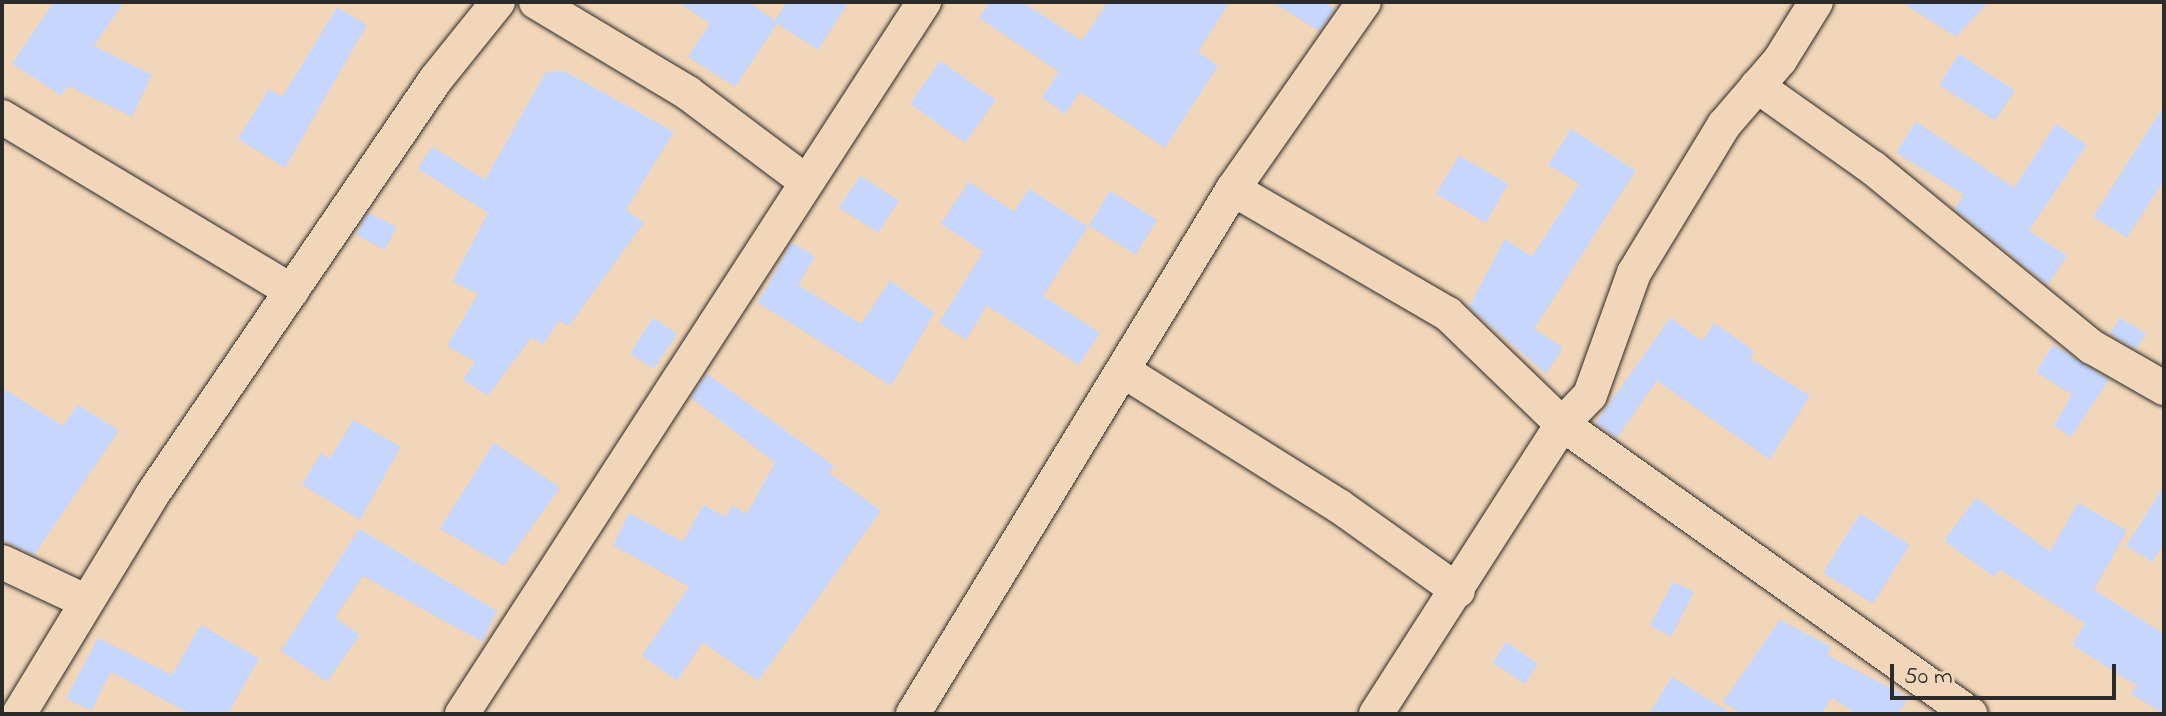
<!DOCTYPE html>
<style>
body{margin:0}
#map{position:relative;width:2166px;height:716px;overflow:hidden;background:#f2d6b9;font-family:"Indie Flower",sans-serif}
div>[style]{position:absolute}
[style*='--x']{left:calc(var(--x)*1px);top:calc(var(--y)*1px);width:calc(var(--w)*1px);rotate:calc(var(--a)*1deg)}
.building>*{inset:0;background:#c6d6fc}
.roads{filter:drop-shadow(0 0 2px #2b2b2b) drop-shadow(0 0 2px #2b2b2b)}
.street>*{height:34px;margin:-17px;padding:0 17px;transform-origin:17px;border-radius:17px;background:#f2d6b9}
span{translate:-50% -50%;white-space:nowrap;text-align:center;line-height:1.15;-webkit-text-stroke:7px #f2d6b9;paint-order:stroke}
.frame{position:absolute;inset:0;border:4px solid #2b2b2b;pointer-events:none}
.scale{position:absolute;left:1890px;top:664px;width:226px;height:36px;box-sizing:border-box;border:4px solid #2b2b2b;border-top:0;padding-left:10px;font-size:24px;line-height:28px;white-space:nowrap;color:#2b2b2b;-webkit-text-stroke:6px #f2d6b9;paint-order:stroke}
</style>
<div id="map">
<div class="building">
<div style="clip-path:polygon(54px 2px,124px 2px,94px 46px,152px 75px,132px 117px,68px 86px,61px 96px,12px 64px)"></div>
<div style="clip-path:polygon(678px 2px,748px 2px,775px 21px,787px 2px,849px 2px,818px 50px,777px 24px,735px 87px,688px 57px,710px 24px)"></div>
<div style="clip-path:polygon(990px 2px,1022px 2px,1082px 41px,1108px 2px,1230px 2px,1198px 52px,1218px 66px,1165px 148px,1080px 92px,1065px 114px,1042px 98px,1059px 72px,979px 18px)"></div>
<div style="clip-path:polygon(1271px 2px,1323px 2px,1335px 9px,1319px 31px)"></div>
<div style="clip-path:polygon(1901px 2px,1989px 2px,1956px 37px)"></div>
<div style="clip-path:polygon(337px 8px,367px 25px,285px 168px,238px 139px,269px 89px,282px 97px)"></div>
<div style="clip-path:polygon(1959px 54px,2015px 91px,1995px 121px,1939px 85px)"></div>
<div style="clip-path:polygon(940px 61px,996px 100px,965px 143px,910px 104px)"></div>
<div style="clip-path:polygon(564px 71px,674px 132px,626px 210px,644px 223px,569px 326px,559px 321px,543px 345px,531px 338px,488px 396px,463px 380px,475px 362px,447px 346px,478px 294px,452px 282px,488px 213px,418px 169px,432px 147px,485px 180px,546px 72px)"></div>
<div style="clip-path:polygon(2164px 106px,2164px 181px,2127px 238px,2093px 217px)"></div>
<div style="clip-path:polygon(1916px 122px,2014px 188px,2056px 124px,2087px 145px,2029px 231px,2067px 256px,2048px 285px,1955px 209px,1964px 195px,1896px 153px)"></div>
<div style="clip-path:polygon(1571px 129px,1636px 171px,1534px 329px,1563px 348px,1546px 374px,1469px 307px,1505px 239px,1532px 257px,1579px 184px,1548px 165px)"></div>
<div style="clip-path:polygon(1459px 156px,1508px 184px,1486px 223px,1436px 194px)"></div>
<div style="clip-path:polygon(860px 176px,899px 201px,878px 233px,839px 208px)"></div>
<div style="clip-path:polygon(969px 182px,1014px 212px,1029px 189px,1088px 227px,1043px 296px,1100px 333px,1079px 365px,987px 306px,966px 340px,939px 323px,983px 252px,941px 224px)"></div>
<div style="clip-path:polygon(1110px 191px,1157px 220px,1136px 255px,1089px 226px)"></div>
<div style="clip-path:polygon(368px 213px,397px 227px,385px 250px,356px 235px)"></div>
<div style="clip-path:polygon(792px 243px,815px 257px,798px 285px,861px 324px,890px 281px,935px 313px,891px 386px,758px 303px)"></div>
<div style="clip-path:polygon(653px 318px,677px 334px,654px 369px,630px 354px)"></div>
<div style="clip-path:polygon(1670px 318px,1702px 341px,1714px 323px,1755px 352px,1750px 359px,1810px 396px,1770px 460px,1657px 381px,1617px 438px,1596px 423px)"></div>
<div style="clip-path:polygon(2120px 318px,2146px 334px,2136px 349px,2110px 334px)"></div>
<div style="clip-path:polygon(2053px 345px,2109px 380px,2071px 437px,2054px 426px,2072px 395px,2036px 372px)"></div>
<div style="clip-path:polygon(707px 374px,834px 466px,829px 473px,881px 511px,758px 681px,703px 643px,677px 681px,642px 656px,689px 587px,613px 546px,629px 513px,683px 542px,703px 505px,726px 517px,732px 506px,747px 514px,775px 463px,691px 398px)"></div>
<div style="clip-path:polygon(2px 388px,63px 426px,78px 405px,119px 431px,34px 555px,2px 540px)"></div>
<div style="clip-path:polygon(353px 420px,401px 447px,360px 520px,302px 485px,321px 453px,330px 459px)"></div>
<div style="clip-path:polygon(494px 443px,560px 488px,504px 566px,440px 529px)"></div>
<div style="clip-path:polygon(2164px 486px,2164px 544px,2152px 562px,2126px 546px)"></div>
<div style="clip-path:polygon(1976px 498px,2050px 552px,2078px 503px,2127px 531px,2094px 590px,2164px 634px,2164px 714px,2131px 694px,2137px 686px,2072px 645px,2085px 624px,2000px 570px,1994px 577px,1944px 541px)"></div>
<div style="clip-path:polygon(1860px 514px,1910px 545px,1873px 604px,1823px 573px)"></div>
<div style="clip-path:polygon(359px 529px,497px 611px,482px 642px,363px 576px,335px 618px,360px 635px,327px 682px,281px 651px)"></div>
<div style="clip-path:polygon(1673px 582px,1694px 592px,1671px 637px,1650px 626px)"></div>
<div style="clip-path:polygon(1780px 620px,1831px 647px,1827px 655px,1909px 698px,1898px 714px,1856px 714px,1832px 698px,1821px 714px,1741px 714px,1723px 702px)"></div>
<div style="clip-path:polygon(201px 625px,259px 659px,228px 714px,190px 714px,111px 672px,91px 711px,66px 699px,98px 638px,172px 675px)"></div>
<div style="clip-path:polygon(1506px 642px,1538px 664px,1525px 684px,1493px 663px)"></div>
<div style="clip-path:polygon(1672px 677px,1732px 714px,1649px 714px)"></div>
</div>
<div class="roads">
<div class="street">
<div style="--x:536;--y:2;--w:177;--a:30.9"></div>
<div style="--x:688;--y:93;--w:146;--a:36.9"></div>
<div style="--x:1757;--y:86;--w:142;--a:35.3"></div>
<div style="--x:1873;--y:168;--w:283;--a:39.3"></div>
<div style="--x:2092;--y:347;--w:83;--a:29.7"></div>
<div style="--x:2;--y:117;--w:338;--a:31"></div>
<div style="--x:1233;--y:189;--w:249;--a:30.2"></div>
<div style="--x:1448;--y:314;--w:158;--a:44"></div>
<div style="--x:1562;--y:424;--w:501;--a:35.4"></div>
<div style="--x:1125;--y:372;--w:252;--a:32.1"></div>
<div style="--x:1339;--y:506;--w:146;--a:35.5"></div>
<div style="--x:2;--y:562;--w:92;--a:25.2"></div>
<div style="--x:19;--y:714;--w:256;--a:-58.7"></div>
<div style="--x:152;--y:495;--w:504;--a:-55.68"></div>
<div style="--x:436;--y:79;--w:99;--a:-51.2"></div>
<div style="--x:462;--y:714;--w:849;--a:-57.02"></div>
<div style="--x:913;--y:714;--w:615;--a:-58.64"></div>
<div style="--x:1233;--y:189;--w:228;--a:-55"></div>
<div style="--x:1376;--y:714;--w:345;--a:-57.3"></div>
<div style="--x:1562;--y:424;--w:40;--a:-46"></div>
<div style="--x:1590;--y:395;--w:130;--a:-70.2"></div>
<div style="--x:1634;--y:273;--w:173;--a:-58.7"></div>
<div style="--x:1724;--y:125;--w:86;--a:-49.3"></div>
<div style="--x:1780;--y:60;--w:68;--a:-58.2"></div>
</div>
</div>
<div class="frame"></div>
<div class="scale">50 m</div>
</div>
